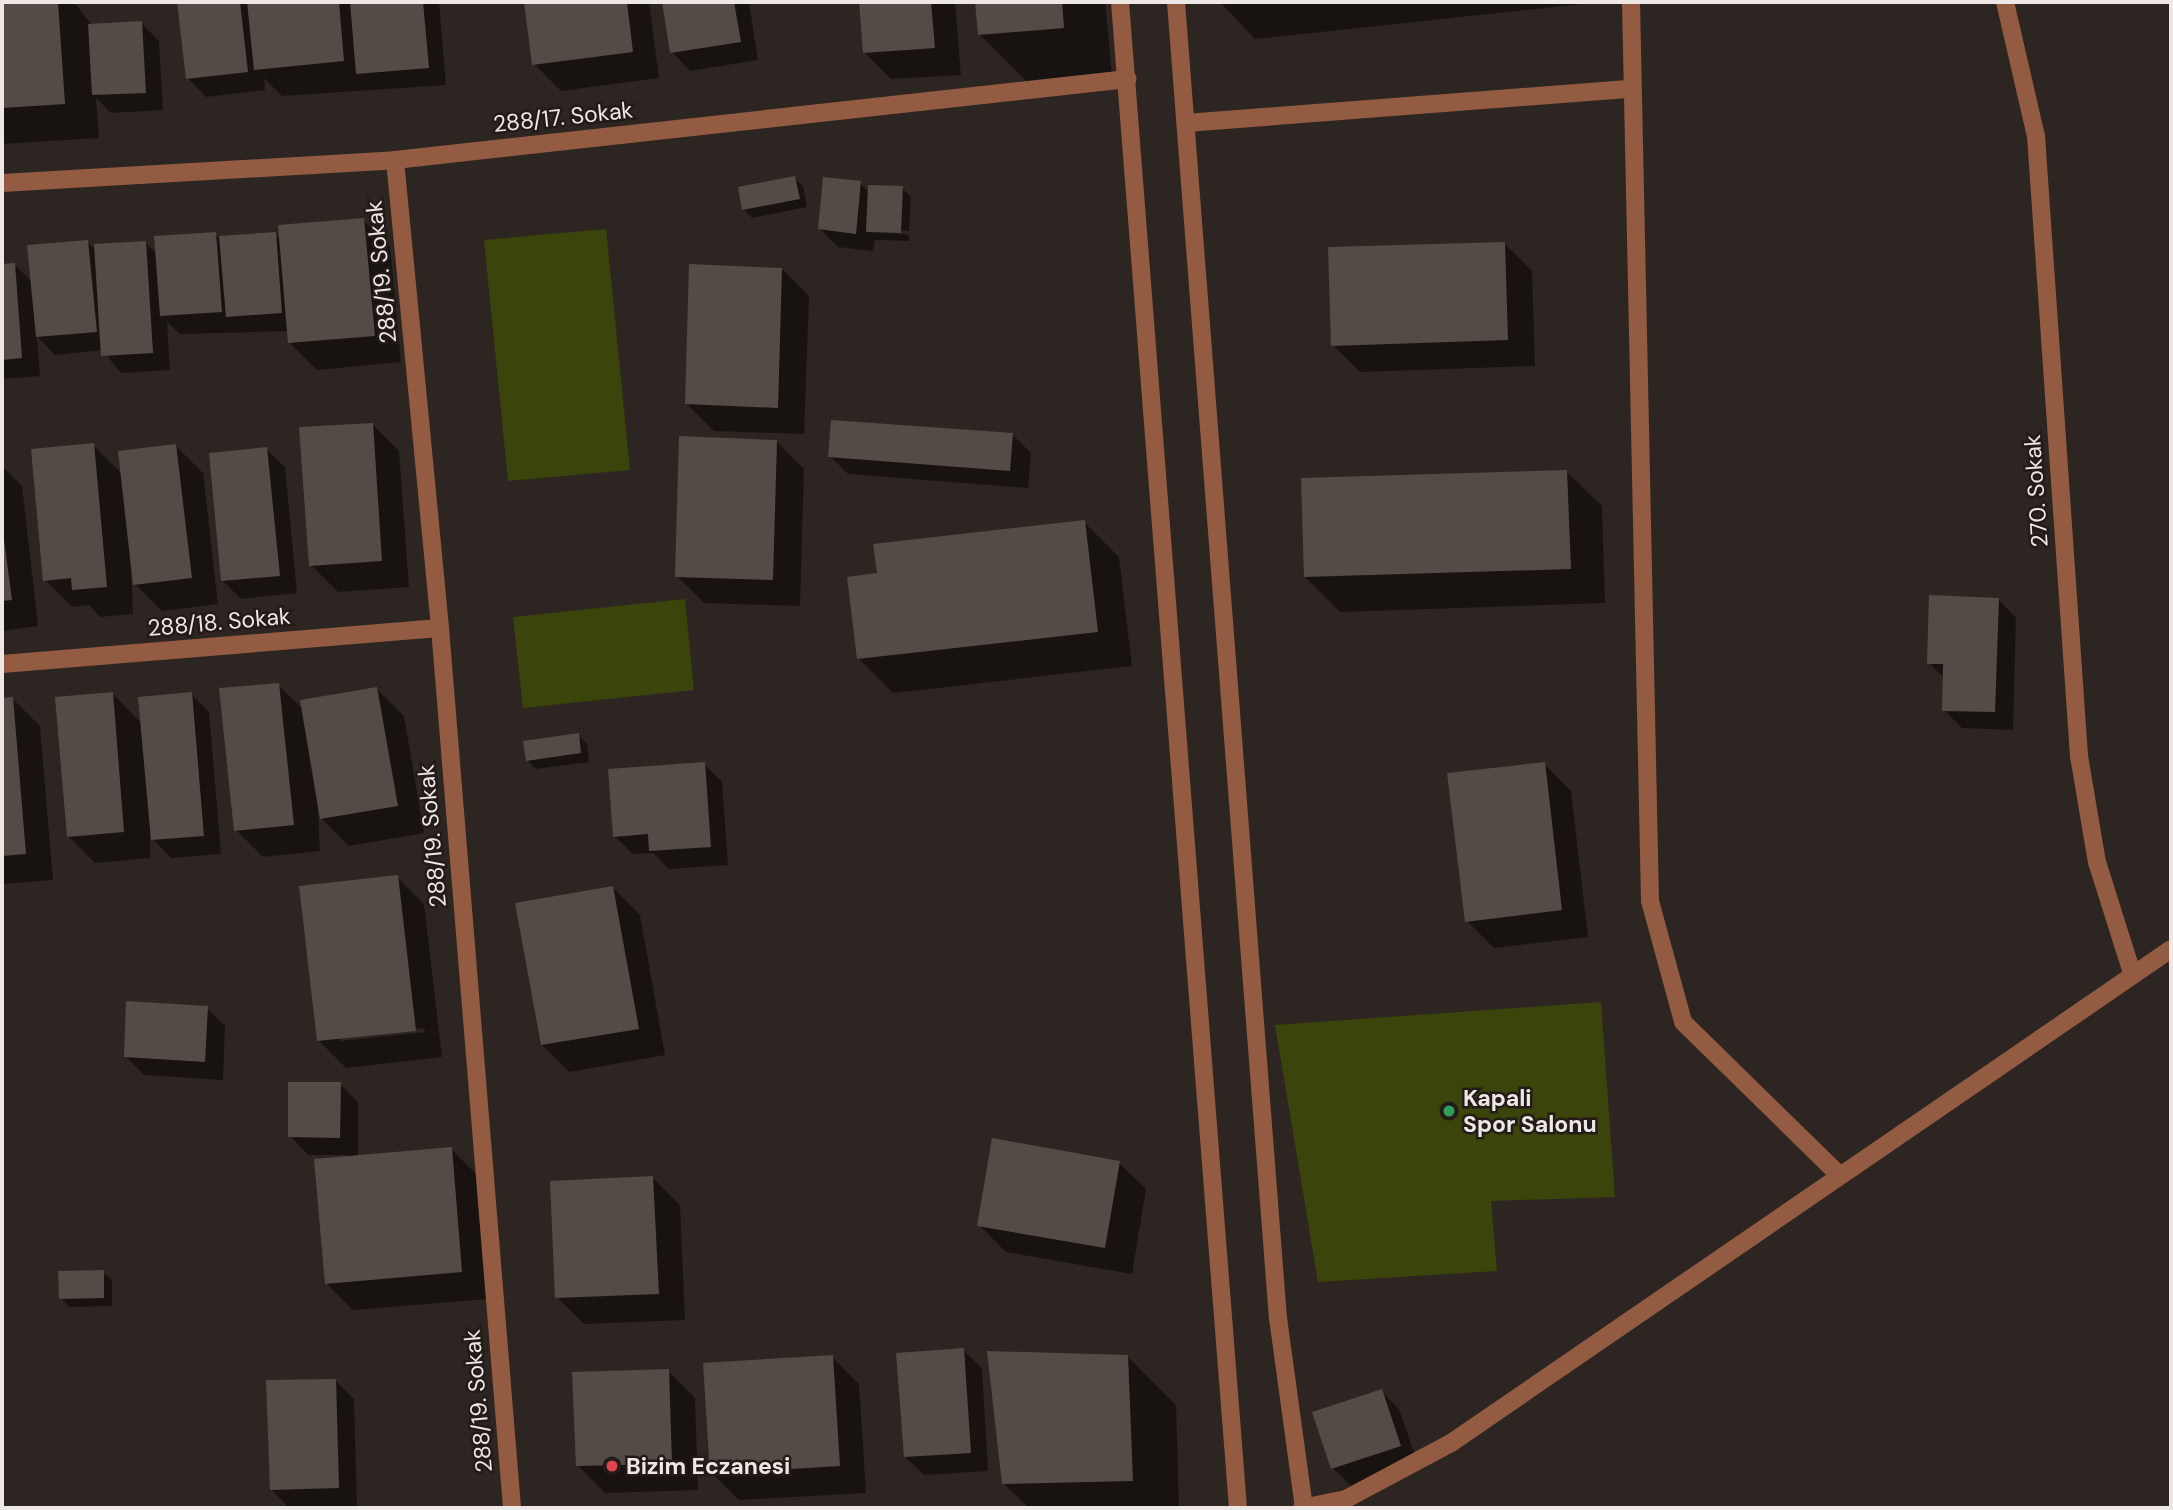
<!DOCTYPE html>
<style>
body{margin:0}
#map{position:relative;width:2173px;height:1510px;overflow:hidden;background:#2d2521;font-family:"DM Sans",sans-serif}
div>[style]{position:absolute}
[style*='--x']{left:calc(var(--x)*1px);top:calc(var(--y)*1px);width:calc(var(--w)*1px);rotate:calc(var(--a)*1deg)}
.green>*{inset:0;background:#3a440b}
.shadow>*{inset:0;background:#0007}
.building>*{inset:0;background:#544b47}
.minor>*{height:18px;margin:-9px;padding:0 9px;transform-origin:9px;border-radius:9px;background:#925b42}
.tertiary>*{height:18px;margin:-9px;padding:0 9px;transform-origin:9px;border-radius:9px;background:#925b42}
.dots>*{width:19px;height:19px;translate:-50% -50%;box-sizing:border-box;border:4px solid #231b18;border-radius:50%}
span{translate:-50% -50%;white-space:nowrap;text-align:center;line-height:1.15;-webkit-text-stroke:5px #231b18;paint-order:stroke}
.street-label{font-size:23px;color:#ede8e6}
.poi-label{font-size:23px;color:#ede8e6;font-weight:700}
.left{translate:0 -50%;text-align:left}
.frame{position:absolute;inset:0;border:4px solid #ede8e6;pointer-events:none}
</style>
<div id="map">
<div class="green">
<div style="clip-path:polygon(606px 229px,630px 470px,508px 481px,484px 240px)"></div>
<div style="clip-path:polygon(685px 599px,694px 690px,523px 708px,513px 617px)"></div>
<div style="clip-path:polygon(1601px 1002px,1615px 1197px,1491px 1201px,1497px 1271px,1318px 1282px,1275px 1025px)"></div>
</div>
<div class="shadow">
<div style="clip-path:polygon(2px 2px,74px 2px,92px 25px,141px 23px,159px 41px,163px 110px,111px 113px,96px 98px,99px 138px,2px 144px)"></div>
<div style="clip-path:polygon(179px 2px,439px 2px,446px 85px,282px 96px,264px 78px,265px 90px,206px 97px,188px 78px)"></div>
<div style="clip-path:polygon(526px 2px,649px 2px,659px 78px,561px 91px,534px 64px)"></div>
<div style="clip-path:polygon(664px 2px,749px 2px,758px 60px,690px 71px,672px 52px)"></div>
<div style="clip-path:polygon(860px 2px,955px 2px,961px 75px,891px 79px,864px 52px)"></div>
<div style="clip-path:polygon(976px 2px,1105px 2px,1112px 76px,1027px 82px,979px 34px)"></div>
<div style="clip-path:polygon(1220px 2px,1601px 2px,1255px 39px)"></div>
<div style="clip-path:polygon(794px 178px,803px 186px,807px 207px,752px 218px,744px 210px)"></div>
<div style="clip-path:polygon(860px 183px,869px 192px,902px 188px,911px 197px,909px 231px,875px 230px,909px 235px,909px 241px,875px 240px,873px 251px,838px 247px,820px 229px)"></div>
<div style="clip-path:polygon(363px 220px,390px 247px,401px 362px,317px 370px,290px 343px,289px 331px,180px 334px,167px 322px,170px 370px,121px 373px,102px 350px,55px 355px,37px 336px,40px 376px,2px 379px,2px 266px,15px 265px,32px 282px,87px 242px,97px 251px,146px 243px,157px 254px,215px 234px,220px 238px,275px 234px,281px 240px)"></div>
<div style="clip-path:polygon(1505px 244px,1532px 271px,1535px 366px,1360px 372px,1333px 345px)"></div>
<div style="clip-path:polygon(782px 269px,809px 296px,804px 434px,714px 431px,687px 404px)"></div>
<div style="clip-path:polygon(372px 424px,399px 451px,409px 587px,338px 592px,311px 565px)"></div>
<div style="clip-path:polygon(1013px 435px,1031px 453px,1028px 488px,848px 474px,830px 456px)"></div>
<div style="clip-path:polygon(777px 442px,804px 469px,800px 606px,704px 603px,677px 576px)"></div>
<div style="clip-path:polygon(93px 445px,122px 474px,176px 446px,203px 473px,218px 604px,162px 611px,135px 584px,130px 542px,133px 614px,100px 617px,89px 605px,72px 607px,45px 580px)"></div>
<div style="clip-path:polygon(266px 449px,285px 467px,297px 593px,241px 599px,223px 581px)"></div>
<div style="clip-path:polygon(2px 466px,22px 486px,38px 626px,2px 631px)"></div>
<div style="clip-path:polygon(1567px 472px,1602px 506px,1605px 603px,1340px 612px,1305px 577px)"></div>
<div style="clip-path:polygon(1084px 522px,1119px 557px,1132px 666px,893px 693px,858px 658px,879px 575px)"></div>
<div style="clip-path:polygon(1998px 599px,2016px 618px,2013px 730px,1962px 728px,1944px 710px,1945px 679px,1929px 663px)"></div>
<div style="clip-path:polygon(278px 685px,303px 709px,377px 689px,404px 716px,424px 833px,349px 846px,322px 819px,317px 790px,320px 851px,263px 857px,236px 830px)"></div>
<div style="clip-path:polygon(113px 694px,142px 724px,191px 694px,209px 712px,221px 854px,171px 858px,153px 839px,150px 812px,150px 858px,95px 863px,68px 836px)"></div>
<div style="clip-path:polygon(13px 699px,40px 726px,53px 880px,2px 884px,2px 700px)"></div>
<div style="clip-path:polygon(578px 735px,587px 744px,589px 762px,536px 769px,527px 760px)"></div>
<div style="clip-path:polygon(704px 764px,722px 782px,728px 865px,669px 869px,653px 853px,633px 854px,614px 836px)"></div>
<div style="clip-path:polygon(1544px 764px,1571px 791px,1588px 937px,1494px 948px,1467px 921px)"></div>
<div style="clip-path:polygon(evenodd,397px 877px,424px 904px,442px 1057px,346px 1068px,319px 1041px,397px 877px,424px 1028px,425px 1032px,340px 1041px,340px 1037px,424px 1028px)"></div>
<div style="clip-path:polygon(613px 888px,640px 915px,665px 1055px,569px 1072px,542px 1045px)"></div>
<div style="clip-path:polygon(207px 1008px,225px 1026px,223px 1080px,144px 1075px,125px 1056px)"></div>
<div style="clip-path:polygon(340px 1084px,358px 1102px,358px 1157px,451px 1149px,478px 1176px,488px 1299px,353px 1310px,326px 1283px,347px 1155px,308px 1155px,290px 1136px)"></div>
<div style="clip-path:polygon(1119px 1163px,1146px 1189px,1132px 1274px,1006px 1252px,979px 1225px)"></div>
<div style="clip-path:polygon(653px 1178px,680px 1205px,685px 1320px,584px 1324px,557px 1297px)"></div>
<div style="clip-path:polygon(103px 1272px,112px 1280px,112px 1306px,69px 1307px,61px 1298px)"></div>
<div style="clip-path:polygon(963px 1350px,982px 1368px,988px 1471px,924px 1475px,905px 1457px)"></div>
<div style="clip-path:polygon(832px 1357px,859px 1384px,866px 1493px,739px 1500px,712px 1473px)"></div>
<div style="clip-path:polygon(1128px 1357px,1176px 1405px,1179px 1508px,1029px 1508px,1003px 1483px)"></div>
<div style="clip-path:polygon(668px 1371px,695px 1398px,698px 1490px,605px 1493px,578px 1466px)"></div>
<div style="clip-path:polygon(335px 1380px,354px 1399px,357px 1506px,289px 1508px,271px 1489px)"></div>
<div style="clip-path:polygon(1381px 1391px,1399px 1409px,1418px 1464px,1351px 1486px,1333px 1468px)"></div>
</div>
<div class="building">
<div style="clip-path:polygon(2px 2px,58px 2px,65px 104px,2px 108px)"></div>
<div style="clip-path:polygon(177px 2px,240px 2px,248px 72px,186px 79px)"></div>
<div style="clip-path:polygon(247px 2px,339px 2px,344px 61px,254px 70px)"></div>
<div style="clip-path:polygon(350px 2px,423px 2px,429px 68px,356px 74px)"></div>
<div style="clip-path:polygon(524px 2px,627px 2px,633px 52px,532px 65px)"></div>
<div style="clip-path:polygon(662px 2px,734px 2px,741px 42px,670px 53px)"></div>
<div style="clip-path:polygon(859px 2px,931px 2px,935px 48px,863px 53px)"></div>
<div style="clip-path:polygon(975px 2px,1062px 2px,1064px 28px,978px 35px)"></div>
<div style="clip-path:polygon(142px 21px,146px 93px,92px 95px,88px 24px)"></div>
<div style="clip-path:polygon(795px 176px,800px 199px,742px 210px,738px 187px)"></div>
<div style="clip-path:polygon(823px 177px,861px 181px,856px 234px,818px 229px)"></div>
<div style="clip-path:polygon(868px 185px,903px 186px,901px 233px,866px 232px)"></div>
<div style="clip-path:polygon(364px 218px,375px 336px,288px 343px,278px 225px)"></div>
<div style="clip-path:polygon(216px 232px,222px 312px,160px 316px,154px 236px)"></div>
<div style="clip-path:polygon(276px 232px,282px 313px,226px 317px,219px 236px)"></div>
<div style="clip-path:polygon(88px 240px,97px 332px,36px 337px,27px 245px)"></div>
<div style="clip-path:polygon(146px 241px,153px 353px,101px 356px,94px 244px)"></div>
<div style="clip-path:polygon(1505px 242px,1508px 340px,1331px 346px,1328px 247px)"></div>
<div style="clip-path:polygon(15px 263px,22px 358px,2px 360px,2px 264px)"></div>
<div style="clip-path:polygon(689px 264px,782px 268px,778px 408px,685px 404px)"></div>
<div style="clip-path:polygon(831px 420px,1013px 433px,1010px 471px,828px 457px)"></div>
<div style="clip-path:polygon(373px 423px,382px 561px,309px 566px,299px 427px)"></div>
<div style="clip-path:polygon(679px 436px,777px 440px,773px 580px,675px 577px)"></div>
<div style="clip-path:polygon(94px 443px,107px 587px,72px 590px,71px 578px,43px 581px,31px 449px)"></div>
<div style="clip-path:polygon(176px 444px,192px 578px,133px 585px,118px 451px)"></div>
<div style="clip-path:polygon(267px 447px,280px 576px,221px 581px,209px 453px)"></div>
<div style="clip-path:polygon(1567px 470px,1571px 569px,1304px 577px,1301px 478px)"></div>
<div style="clip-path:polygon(1085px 520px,1098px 632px,857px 659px,847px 577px,877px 573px,873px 544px)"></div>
<div style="clip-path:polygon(2px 524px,12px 600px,2px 601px)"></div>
<div style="clip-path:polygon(1929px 595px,1999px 598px,1995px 712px,1942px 711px,1943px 664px,1927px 664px)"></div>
<div style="clip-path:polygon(279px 683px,294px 825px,234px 831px,219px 688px)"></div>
<div style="clip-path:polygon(377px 687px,398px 806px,320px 819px,300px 700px)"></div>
<div style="clip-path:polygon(113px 692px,124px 832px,67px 837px,55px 697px)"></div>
<div style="clip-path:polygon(192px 692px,204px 836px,151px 840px,138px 697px)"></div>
<div style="clip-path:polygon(13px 697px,26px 854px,2px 856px,2px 698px)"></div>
<div style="clip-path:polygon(579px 733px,581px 753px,526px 761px,523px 741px)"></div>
<div style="clip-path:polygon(705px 762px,711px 847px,649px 851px,648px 834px,613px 837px,608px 769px)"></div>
<div style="clip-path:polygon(1545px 762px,1562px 910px,1465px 922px,1447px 773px)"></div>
<div style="clip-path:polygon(398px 875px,416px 1031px,317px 1041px,299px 886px)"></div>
<div style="clip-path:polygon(613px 886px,639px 1029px,541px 1045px,515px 903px)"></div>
<div style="clip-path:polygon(126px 1001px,208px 1006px,205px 1062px,124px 1057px)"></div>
<div style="clip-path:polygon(288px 1082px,341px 1082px,340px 1138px,288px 1137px)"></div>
<div style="clip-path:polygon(992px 1138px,1120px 1161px,1105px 1248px,977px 1226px)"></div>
<div style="clip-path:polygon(452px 1147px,462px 1272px,325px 1284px,314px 1159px)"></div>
<div style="clip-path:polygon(653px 1176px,659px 1294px,555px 1298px,550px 1181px)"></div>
<div style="clip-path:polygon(104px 1270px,104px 1298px,59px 1299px,58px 1271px)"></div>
<div style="clip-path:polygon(964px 1348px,971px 1453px,904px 1457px,896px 1353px)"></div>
<div style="clip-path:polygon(987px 1351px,1128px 1355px,1133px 1481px,1002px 1484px)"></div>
<div style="clip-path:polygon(833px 1355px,840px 1466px,710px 1474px,703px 1363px)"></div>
<div style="clip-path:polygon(669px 1369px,672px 1464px,576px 1466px,572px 1372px)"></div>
<div style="clip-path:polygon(336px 1379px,339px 1488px,270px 1490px,266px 1380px)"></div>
<div style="clip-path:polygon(1382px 1389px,1401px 1446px,1331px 1469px,1312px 1412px)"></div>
</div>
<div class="minor">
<div style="--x:1631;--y:2;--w:899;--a:88.79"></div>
<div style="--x:1650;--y:901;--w:125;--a:74.7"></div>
<div style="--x:1683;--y:1022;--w:219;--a:44.4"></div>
<div style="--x:1186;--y:123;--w:446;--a:-4.4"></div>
<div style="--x:395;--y:160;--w:470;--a:84.5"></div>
<div style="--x:440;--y:628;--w:883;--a:85.32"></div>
<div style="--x:2;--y:183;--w:394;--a:-3.3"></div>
<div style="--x:395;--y:160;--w:737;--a:-6.31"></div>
<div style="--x:2;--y:664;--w:439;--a:-4.7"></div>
</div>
<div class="tertiary">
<div style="--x:1120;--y:2;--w:1511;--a:85.52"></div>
<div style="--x:1176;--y:2;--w:1320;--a:85.57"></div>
<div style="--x:1278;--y:1318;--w:192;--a:82.2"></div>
<div style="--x:2005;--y:2;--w:138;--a:77"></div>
<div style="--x:2036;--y:136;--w:621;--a:86.03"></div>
<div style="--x:2079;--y:756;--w:108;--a:80.4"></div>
<div style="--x:2097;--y:862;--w:116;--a:72.5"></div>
<div style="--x:1302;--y:1508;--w:45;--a:-11.6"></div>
<div style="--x:1346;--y:1499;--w:119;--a:-28.1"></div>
<div style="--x:1451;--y:1443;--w:873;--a:-34.45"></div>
</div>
<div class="dots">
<div style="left:1449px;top:1111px;background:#2e9e5b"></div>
<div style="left:612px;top:1466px;background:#e0444e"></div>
</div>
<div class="street-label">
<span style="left:563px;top:117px;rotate:-6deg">288/17. Sokak</span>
<span style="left:381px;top:272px;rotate:-96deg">288/19. Sokak</span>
<span style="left:2036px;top:491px;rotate:-94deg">270. Sokak</span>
<span style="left:219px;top:622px;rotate:-5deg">288/18. Sokak</span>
<span style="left:432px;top:836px;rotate:-95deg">288/19. Sokak</span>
<span style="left:478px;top:1401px;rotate:-95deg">288/19. Sokak</span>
</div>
<div class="poi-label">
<span class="left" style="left:1463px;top:1111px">Kapali<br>Spor Salonu</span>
<span class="left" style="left:626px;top:1466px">Bizim Eczanesi</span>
</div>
<div class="frame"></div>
</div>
